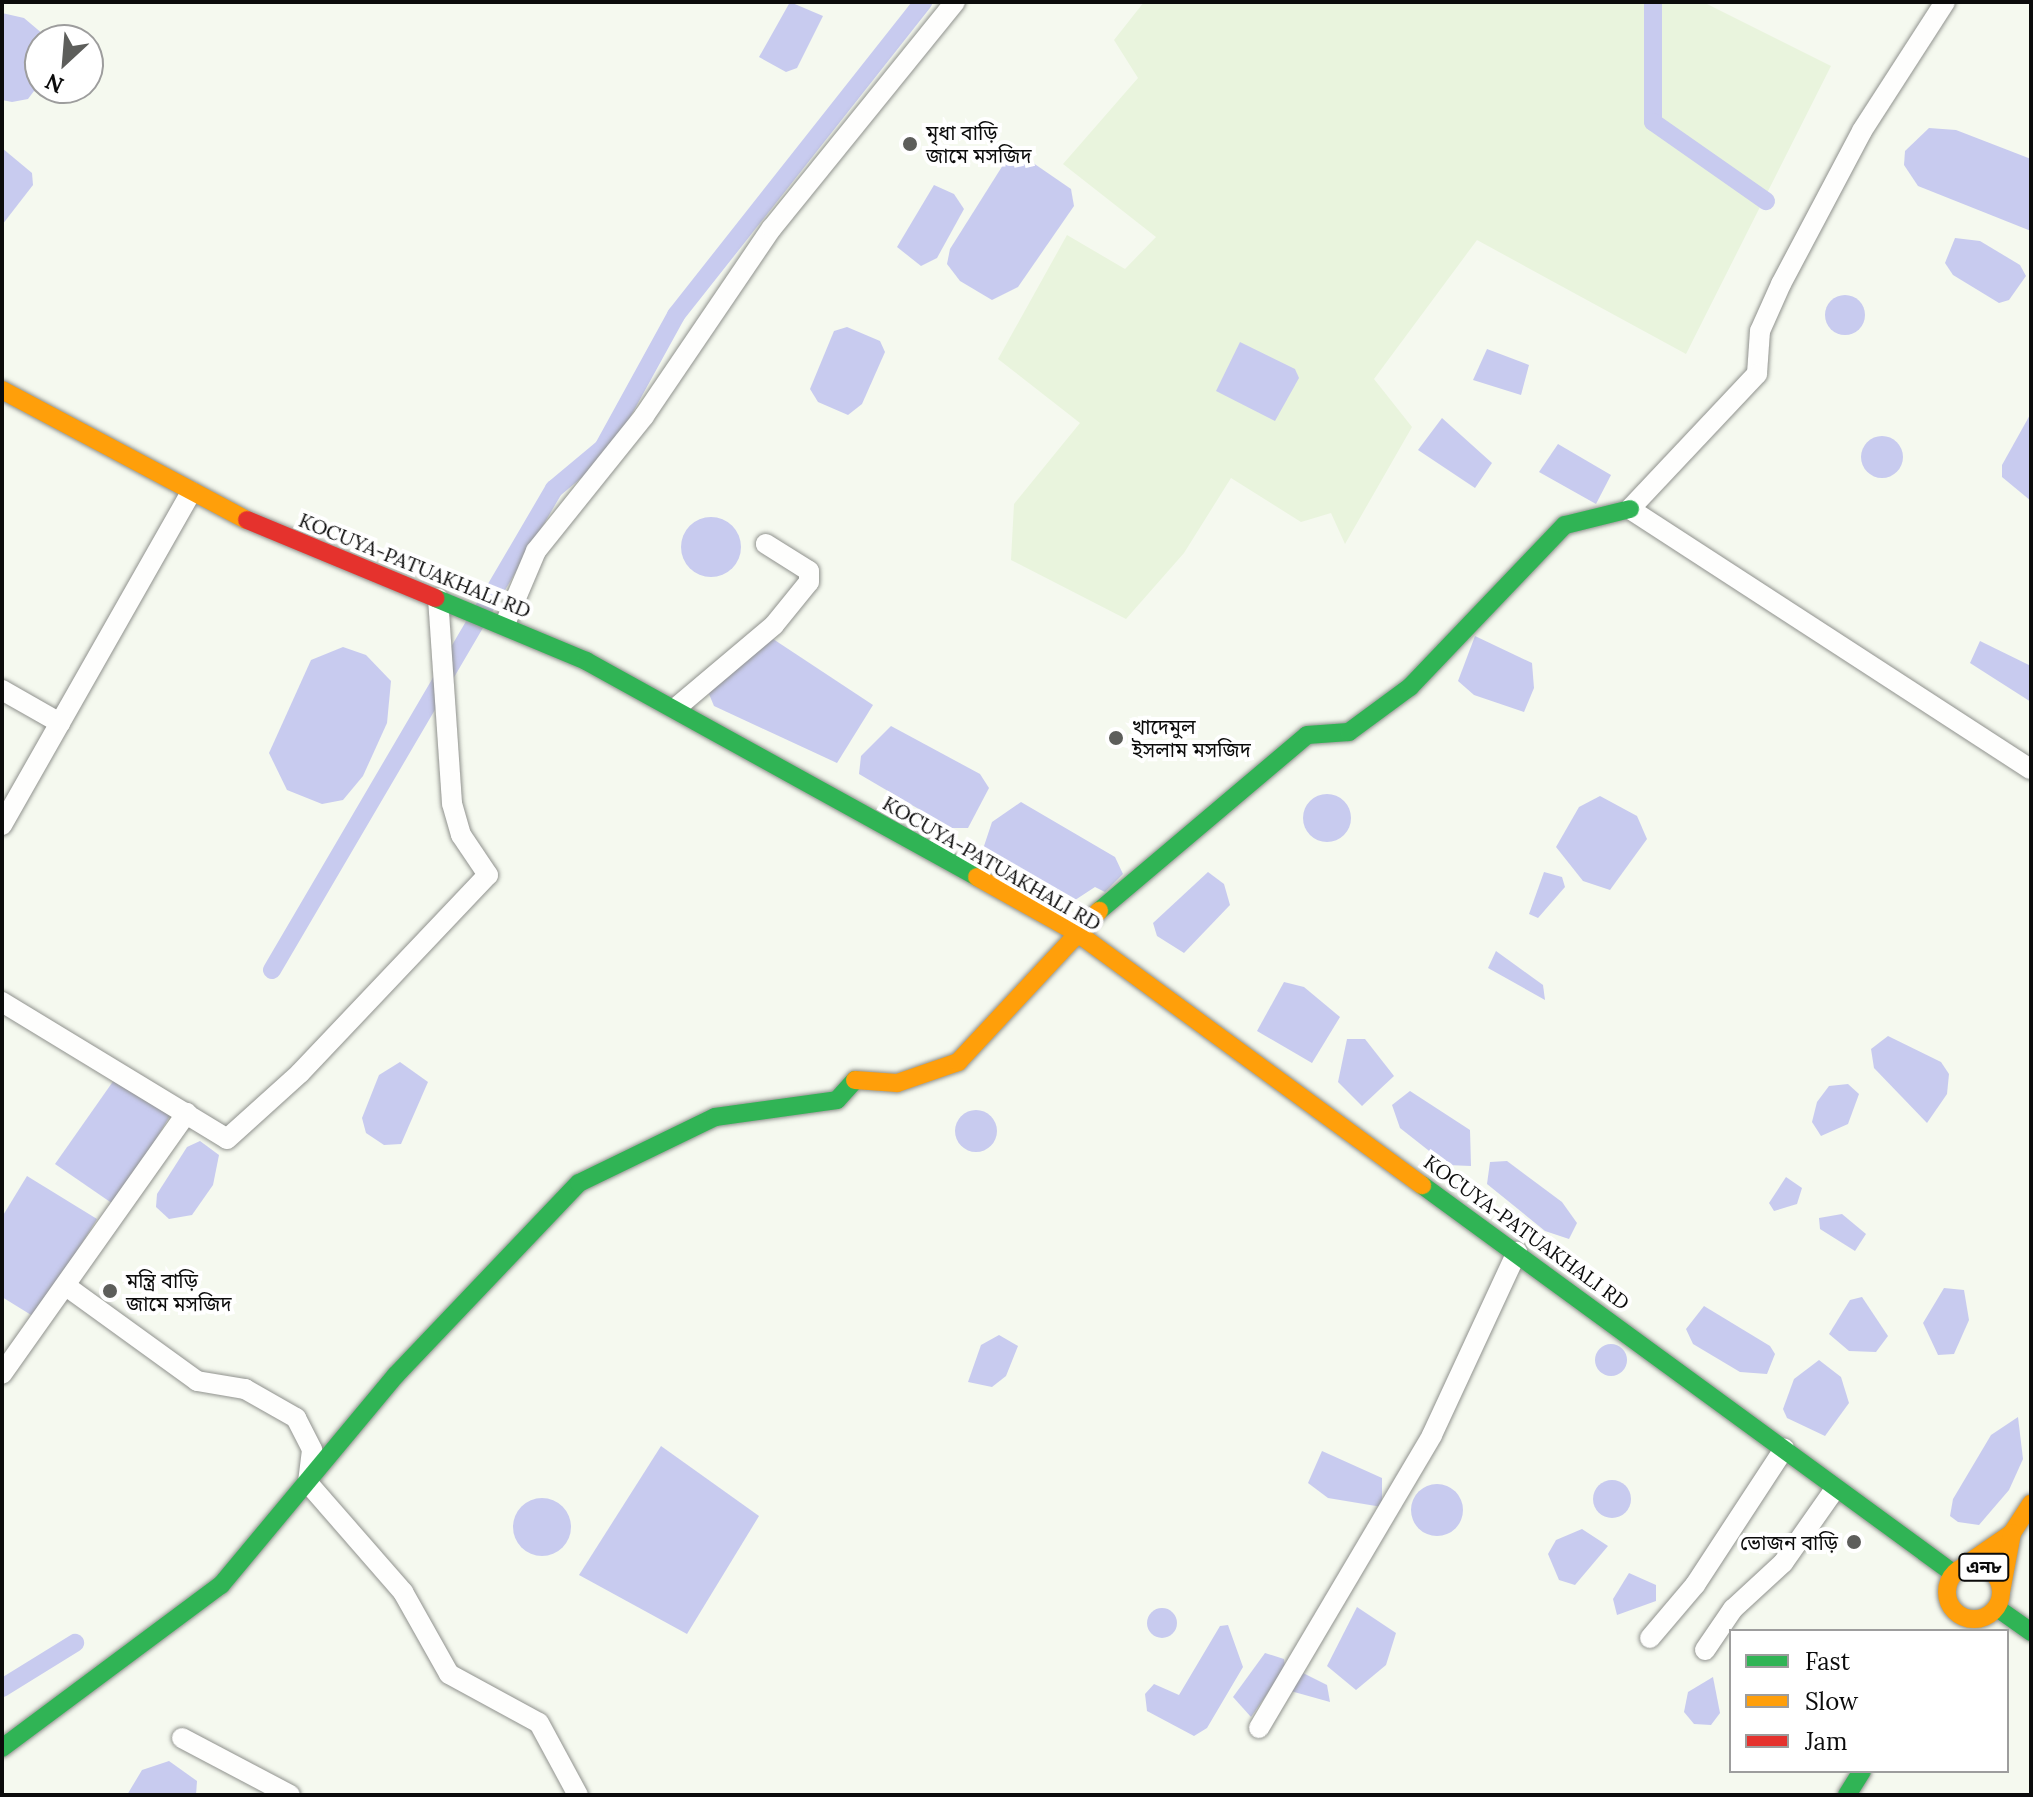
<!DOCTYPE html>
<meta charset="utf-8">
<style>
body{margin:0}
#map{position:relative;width:2033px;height:1797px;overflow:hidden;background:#f5f9ef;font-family:Lora,"Noto Sans Bengali",serif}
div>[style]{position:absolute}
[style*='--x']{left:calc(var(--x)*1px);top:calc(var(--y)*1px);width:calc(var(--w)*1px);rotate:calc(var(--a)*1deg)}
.farmland>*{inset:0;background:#e9f4dd}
.water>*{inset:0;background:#c8cbef}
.round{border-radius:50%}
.canal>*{height:18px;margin:-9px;padding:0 9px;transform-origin:9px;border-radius:9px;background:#c8cbef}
.roads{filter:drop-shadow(0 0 2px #90928e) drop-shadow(0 0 2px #90928e)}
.street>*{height:20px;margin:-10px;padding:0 10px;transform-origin:10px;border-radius:10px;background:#fefefd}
.fast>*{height:18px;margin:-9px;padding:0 9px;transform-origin:9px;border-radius:9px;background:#30b455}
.slow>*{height:18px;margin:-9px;padding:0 9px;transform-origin:9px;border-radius:9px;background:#ff9f0a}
.slow>.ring{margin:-9px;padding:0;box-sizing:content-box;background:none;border:18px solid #ff9f0a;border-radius:50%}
.jam>*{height:18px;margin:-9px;padding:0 9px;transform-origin:9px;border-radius:9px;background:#e5322d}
.dots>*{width:22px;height:22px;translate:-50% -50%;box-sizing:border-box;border:4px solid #fff;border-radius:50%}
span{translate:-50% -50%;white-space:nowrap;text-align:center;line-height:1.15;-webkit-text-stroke:8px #fff;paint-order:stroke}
.shield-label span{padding:2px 6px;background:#fff;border:2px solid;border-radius:6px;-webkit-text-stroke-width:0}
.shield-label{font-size:18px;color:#0b0b0b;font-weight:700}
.poi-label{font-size:20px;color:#0b0b0b}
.left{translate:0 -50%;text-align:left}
.right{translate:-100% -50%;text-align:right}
.street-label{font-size:20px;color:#0b0b0b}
.frame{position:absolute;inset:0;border:4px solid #0b0b0b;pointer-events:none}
.legend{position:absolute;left:1729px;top:1629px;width:280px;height:144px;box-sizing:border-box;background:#fff;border:2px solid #9d9d9d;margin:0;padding:10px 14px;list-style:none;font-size:24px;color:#0b0b0b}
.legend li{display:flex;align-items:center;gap:16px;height:40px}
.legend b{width:40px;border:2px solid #9d9d9d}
.north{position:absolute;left:24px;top:24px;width:80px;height:80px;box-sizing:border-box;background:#fff;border:2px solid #9d9d9d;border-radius:50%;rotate:206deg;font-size:22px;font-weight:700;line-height:32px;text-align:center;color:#0b0b0b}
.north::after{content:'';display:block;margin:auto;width:28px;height:36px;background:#5d5e5b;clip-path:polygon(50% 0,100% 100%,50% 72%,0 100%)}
</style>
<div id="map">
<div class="farmland">
<div style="clip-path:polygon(1144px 2px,1703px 2px,1831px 66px,1686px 354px,1477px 240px,1374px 379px,1412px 427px,1345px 544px,1331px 513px,1301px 522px,1231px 478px,1184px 553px,1126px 619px,1011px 560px,1014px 504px,1080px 423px,998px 359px,1067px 235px,1125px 269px,1156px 237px,1063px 164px,1138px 78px,1114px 40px)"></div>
</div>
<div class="water">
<div style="clip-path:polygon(790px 2px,823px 16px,797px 68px,786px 72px,759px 57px)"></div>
<div style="clip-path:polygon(2px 13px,24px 18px,50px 40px,40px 40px,40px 83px,28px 99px,12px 102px,2px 100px)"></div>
<div style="clip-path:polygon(1929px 128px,1956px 130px,2031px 159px,2031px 231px,1918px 186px,1904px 165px,1905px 151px)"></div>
<div style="clip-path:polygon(2px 148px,32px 173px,33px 185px,2px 225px)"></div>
<div style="clip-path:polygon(1023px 156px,1071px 189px,1074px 206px,1018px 287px,992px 300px,960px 281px,947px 264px,950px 249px,1003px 165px)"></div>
<div style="clip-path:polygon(934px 185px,954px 194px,964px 209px,937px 258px,921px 266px,897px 247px)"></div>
<div style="clip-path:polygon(1955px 238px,1980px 241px,2020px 265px,2026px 276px,2009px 300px,1999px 303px,1953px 275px,1945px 263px)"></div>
<div class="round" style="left:1825px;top:295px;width:40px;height:40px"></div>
<div style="clip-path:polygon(847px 327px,880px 341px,885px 352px,862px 404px,848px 415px,818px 402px,810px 389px,834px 331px)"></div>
<div style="clip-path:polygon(1240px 342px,1295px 369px,1299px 378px,1275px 421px,1216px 391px)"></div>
<div style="clip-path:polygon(1487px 349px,1529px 365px,1521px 395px,1473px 380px)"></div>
<div style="clip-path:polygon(2031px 413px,2031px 501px,2002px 477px,2002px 465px)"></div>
<div style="clip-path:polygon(1442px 418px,1492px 463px,1475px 488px,1418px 450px)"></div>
<div class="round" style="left:1861px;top:436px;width:42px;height:42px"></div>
<div style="clip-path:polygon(1558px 444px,1611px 475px,1596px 504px,1539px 472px)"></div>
<div class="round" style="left:681px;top:517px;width:60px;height:60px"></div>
<div style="clip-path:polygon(764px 633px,873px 705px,837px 763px,714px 706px,709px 694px,723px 670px)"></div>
<div style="clip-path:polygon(1475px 636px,1532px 663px,1534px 688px,1524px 712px,1474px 695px,1458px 681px)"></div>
<div style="clip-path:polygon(1980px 641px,2031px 666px,2031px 702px,1970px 663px)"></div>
<div style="clip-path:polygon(343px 647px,366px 655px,391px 681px,387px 723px,363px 776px,343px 800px,322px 804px,287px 790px,269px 753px,311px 660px)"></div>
<div style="clip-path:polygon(891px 726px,980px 774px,989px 788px,968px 828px,951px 828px,859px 774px,861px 756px)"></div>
<div class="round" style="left:1303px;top:794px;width:48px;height:48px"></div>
<div style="clip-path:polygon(1600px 796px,1637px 816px,1647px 839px,1610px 890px,1583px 881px,1556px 847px,1579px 807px)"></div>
<div style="clip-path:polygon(1021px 802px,1115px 857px,1123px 874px,1105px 892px,1095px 887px,1072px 902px,982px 852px,992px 822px)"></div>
<div style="clip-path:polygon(1208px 872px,1224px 884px,1230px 905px,1184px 953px,1157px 936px,1153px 923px)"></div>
<div style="clip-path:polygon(1544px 872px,1562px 877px,1565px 887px,1538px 918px,1529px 914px)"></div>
<div style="clip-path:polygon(1496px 951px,1543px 985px,1545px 1000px,1488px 968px)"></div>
<div style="clip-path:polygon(1284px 982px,1304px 987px,1340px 1017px,1312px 1063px,1257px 1031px)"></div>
<div style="clip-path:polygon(1888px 1036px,1941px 1062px,1949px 1074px,1947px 1094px,1927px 1123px,1874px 1068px,1871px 1049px)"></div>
<div style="clip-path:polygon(1347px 1039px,1365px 1039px,1394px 1076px,1362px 1106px,1338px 1082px)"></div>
<div style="clip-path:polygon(400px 1062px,428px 1082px,401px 1144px,384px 1145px,366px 1133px,362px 1118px,379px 1075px)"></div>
<div style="clip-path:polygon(114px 1080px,171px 1114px,116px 1206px,55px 1164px)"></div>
<div style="clip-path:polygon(1848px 1084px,1859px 1094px,1848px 1124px,1821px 1136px,1812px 1122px,1817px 1102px,1829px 1086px)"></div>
<div style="clip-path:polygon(1410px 1091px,1470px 1130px,1471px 1166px,1447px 1165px,1400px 1128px,1392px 1105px)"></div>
<div class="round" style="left:955px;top:1110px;width:42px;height:42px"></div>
<div style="clip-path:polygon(200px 1141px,219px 1155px,213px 1185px,192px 1215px,169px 1219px,156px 1207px,157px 1194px,187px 1147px)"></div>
<div style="clip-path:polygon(1507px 1161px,1562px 1202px,1577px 1223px,1569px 1239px,1545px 1231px,1487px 1184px,1490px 1162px)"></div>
<div style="clip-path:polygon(27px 1176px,97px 1219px,36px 1318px,2px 1297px,2px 1217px)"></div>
<div style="clip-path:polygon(1786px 1177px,1802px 1188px,1797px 1204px,1774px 1211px,1769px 1203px)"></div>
<div style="clip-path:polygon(1842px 1214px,1866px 1234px,1855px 1251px,1820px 1229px,1819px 1218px)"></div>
<div style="clip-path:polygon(1944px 1288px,1964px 1290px,1969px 1320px,1954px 1354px,1938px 1355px,1923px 1323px)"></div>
<div style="clip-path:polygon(1862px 1297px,1888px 1336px,1876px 1352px,1849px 1351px,1829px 1334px,1850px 1300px)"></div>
<div style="clip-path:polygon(1704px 1306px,1770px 1346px,1775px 1354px,1767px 1374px,1740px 1372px,1693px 1344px,1686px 1329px)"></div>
<div style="clip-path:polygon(999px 1335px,1018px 1346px,1006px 1376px,992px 1387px,968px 1382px,981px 1345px)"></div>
<div class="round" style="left:1595px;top:1344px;width:32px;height:32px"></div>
<div style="clip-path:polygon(1819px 1360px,1841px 1377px,1849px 1403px,1825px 1436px,1787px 1418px,1783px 1409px,1794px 1379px)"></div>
<div style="clip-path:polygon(2018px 1417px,2023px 1459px,2009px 1490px,1979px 1525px,1958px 1522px,1950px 1516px,1953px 1499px,1991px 1435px)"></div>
<div style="clip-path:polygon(661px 1446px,759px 1516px,687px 1634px,579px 1575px)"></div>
<div style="clip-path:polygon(1322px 1451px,1382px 1478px,1382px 1507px,1328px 1498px,1308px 1483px)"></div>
<div class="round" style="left:1593px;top:1480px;width:38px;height:38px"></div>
<div class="round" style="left:1411px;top:1484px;width:52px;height:52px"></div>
<div class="round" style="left:513px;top:1498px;width:58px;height:58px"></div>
<div style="clip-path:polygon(1582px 1529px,1608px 1546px,1575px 1585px,1559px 1580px,1548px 1554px,1556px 1540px)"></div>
<div style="clip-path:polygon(1629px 1573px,1656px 1585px,1656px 1601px,1617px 1615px,1613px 1599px)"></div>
<div style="clip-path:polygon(1357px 1607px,1396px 1633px,1386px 1665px,1356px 1690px,1327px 1666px)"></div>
<div class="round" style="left:1147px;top:1608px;width:30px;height:30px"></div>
<div style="clip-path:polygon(1228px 1625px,1243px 1667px,1207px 1728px,1194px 1736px,1147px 1711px,1145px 1694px,1154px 1684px,1179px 1695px,1220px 1626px)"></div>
<div style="clip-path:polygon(1265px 1653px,1284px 1659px,1285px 1668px,1251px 1717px,1233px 1697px)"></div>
<div style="clip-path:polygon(1303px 1673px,1327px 1685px,1330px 1702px,1287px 1690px)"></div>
<div style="clip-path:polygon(1713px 1677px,1720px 1713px,1711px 1725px,1694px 1724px,1684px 1712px,1688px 1692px)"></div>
<div style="clip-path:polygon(169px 1761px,197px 1781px,196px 1795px,127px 1795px,142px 1770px)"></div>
</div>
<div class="canal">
<div style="--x:1653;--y:2;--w:120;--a:90"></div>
<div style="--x:1653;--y:122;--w:138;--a:35"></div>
<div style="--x:272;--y:970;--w:558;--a:-59.62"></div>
<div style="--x:554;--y:489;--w:64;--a:-39.9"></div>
<div style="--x:603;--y:448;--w:152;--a:-61.2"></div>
<div style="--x:676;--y:315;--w:399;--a:-51.7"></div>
<div style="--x:2;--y:1688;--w:86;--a:-31.7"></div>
</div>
<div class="roads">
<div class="street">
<div style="--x:1945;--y:2;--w:153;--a:122.8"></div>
<div style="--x:1862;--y:131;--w:173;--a:117.9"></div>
<div style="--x:1781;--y:284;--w:51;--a:114.1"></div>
<div style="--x:1760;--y:331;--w:43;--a:94"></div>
<div style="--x:1757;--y:374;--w:185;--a:133.3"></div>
<div style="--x:1630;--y:509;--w:478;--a:33"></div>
<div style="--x:505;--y:624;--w:79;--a:-67"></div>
<div style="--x:536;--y:551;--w:173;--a:-51.3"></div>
<div style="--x:644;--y:416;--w:227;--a:-55.8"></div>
<div style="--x:772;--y:228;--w:291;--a:-51"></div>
<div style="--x:2;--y:690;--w:67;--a:29.6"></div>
<div style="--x:677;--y:707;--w:127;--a:-40.2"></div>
<div style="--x:774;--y:625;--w:55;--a:-50.9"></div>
<div style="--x:809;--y:582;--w:11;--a:-90"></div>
<div style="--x:809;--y:571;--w:51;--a:-147.9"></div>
<div style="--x:2;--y:825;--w:383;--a:-60.4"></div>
<div style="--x:2;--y:1002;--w:263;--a:31.3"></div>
<div style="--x:227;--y:1139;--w:98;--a:-42.1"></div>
<div style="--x:300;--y:1073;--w:273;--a:-46.5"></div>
<div style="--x:488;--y:875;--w:48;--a:-124"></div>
<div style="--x:461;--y:835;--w:33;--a:-106"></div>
<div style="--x:452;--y:803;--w:205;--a:-93.9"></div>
<div style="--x:66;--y:1286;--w:162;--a:35.9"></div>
<div style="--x:197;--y:1381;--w:49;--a:9.5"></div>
<div style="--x:245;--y:1389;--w:59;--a:29.6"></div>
<div style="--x:296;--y:1418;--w:36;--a:63"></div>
<div style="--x:312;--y:1450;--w:33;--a:97"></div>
<div style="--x:308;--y:1483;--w:145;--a:48.9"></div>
<div style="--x:403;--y:1592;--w:94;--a:60.7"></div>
<div style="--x:449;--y:1674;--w:102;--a:28.6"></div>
<div style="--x:539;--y:1723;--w:82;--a:61.6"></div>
<div style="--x:2;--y:1374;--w:320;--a:-54.7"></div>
<div style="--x:1650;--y:1638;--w:70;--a:-49.7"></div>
<div style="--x:1695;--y:1585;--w:163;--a:-56.8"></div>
<div style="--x:1705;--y:1650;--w:50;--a:-55.7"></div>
<div style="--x:1733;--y:1609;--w:68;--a:-42.6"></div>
<div style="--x:1783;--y:1563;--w:90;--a:-54.9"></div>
<div style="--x:1259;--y:1728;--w:340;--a:-59.4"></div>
<div style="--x:1432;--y:1435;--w:202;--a:-65.1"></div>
<div style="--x:182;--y:1738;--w:122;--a:27.8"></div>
</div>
<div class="fast">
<div style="--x:435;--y:598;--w:164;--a:22.6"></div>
<div style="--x:586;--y:661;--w:447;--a:28.9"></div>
<div style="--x:1099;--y:911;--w:272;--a:-40.2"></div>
<div style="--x:1307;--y:735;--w:42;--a:-4.1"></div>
<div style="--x:1349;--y:732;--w:76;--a:-36.4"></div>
<div style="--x:1410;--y:687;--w:224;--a:-46.3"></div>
<div style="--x:1565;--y:525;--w:67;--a:-13.8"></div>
<div style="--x:1422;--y:1185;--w:658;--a:36.16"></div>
<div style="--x:1997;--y:1608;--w:42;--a:35.2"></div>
<div style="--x:2;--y:1748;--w:273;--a:-36.7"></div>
<div style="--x:221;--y:1585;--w:273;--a:-50.2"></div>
<div style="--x:396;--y:1375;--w:265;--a:-46.4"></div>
<div style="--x:579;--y:1183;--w:151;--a:-25.9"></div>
<div style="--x:715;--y:1117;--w:123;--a:-7.9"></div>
<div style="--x:837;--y:1100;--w:27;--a:-48"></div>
<div style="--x:1847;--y:1795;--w:28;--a:-58"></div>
</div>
<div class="slow">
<div style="--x:2;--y:390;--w:277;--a:28"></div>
<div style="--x:977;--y:877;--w:113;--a:29.1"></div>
<div style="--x:1076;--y:932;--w:429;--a:36.2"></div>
<div style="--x:855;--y:1080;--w:42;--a:4.1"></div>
<div style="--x:897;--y:1083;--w:65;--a:-19"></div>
<div style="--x:958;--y:1062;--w:207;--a:-47"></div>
<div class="ring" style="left:1947px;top:1565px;width:36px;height:36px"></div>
<div style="--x:1964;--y:1566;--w:58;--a:-34.5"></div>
<div style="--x:2012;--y:1533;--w:35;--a:-57"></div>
<div style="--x:2001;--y:1592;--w:60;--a:-79.4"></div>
</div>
<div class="jam">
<div style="--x:247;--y:520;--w:204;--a:22.5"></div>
</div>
</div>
<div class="dots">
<div style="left:910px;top:144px;background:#5d5e5b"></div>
<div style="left:1116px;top:738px;background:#5d5e5b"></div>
<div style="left:110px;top:1291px;background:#5d5e5b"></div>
<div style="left:1854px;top:1542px;background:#5d5e5b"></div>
</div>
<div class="shield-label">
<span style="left:1984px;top:1567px">এন৮</span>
</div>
<div class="poi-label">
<span class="left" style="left:926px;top:144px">মৃধা বাড়ি<br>জামে মসজিদ</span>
<span class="left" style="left:1132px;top:738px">খাদেমুল<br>ইসলাম মসজিদ</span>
<span class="left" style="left:126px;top:1292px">মন্ত্রি বাড়ি<br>জামে মসজিদ</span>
<span class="right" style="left:1838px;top:1542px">ভোজন বাড়ি</span>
</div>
<div class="street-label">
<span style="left:415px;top:565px;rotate:22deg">KOCUYA-PATUAKHALI RD</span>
<span style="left:992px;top:863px;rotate:30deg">KOCUYA-PATUAKHALI RD</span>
<span style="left:1527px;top:1232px;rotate:36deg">KOCUYA-PATUAKHALI RD</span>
</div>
<div class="frame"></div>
<ul class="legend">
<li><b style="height:10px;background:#30b455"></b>Fast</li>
<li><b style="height:10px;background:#ff9f0a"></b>Slow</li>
<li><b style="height:10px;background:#e5322d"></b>Jam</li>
</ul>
<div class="north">N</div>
</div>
